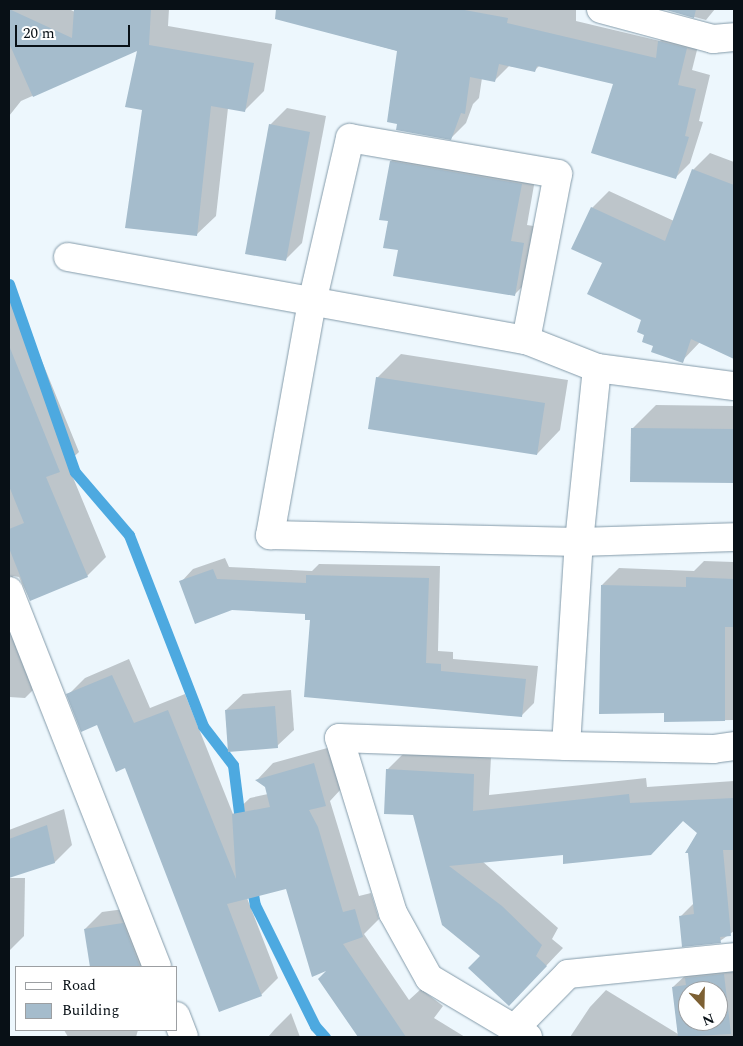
<!DOCTYPE html>
<style>
body{margin:0}
#map{position:relative;width:743px;height:1046px;overflow:hidden;background:#edf7fd;font-family:Spectral,serif}
div>[style]{position:absolute}
[style*='--x']{left:calc(var(--x)*1px);top:calc(var(--y)*1px);width:calc(var(--w)*1px);rotate:calc(var(--a)*1deg)}
.shadow>*{inset:0;background:#0003}
.stream>*{height:11px;margin:-5.5px;padding:0 5.5px;transform-origin:5.5px;border-radius:5.5px;background:#4da9e0}
.building>*{inset:0;background:#a5bccc}
.roads{filter:drop-shadow(0 0 1px #849baa) drop-shadow(0 0 1px #849baa)}
.minor>*{height:28px;margin:-14px;padding:0 14px;transform-origin:14px;border-radius:14px;background:#fff}
span{translate:-50% -50%;white-space:nowrap;text-align:center;line-height:1.15;-webkit-text-stroke:4.5px #fff;paint-order:stroke}
.frame{position:absolute;inset:0;border:10px solid #081016;pointer-events:none}
.legend{position:absolute;left:15px;top:966px;width:162px;height:65px;box-sizing:border-box;background:#fff;border:1px solid #9c9fa2;margin:0;padding:6px 9px;list-style:none;font-size:15px;color:#081016}
.legend li{display:flex;align-items:center;gap:10px;height:25px}
.legend b{width:25px;border:1px solid #9c9fa2}
.north{position:absolute;left:678px;top:981px;width:50px;height:50px;box-sizing:border-box;background:#fff;border:1px solid #9c9fa2;border-radius:50%;rotate:159deg;font-size:14px;font-weight:700;line-height:20px;text-align:center;color:#081016}
.north::after{content:'';display:block;margin:auto;width:18px;height:22px;background:#7d6033;clip-path:polygon(50% 0,100% 100%,50% 72%,0 100%)}
.scale{position:absolute;left:15px;top:25px;width:115px;height:22px;box-sizing:border-box;border:2px solid #081016;border-top:0;padding-left:6px;font-size:15px;line-height:18px;white-space:nowrap;color:#081016;-webkit-text-stroke:4px #fff;paint-order:stroke}
</style>
<div id="map">
<div class="shadow">
<div style="clip-path:polygon(9px 9px,69px 9px,75px 12px,76px 9px,169px 9px,168px 26px,272px 44px,264px 91px,245px 110px,228px 108px,216px 216px,196px 235px,143px 109px,138px 49px,21px 101px,9px 116px)"></div>
<div style="clip-path:polygon(302px 9px,576px 9px,576px 21px,660px 41px,674px 26px,701px 34px,692px 70px,710px 75px,699px 121px,703px 122px,690px 163px,675px 178px,615px 83px,540px 65px,535px 70px,509px 66px,494px 81px,482px 78px,479px 98px,473px 104px,466px 123px,451px 138px,398px 51px,298px 24px)"></div>
<div style="clip-path:polygon(665px 9px,715px 9px,706px 20px)"></div>
<div style="clip-path:polygon(287px 108px,326px 116px,302px 243px,285px 260px,270px 125px)"></div>
<div style="clip-path:polygon(407px 145px,537px 168px,527px 225px,540px 227px,531px 278px,515px 294px,400px 249px,390px 220px,391px 161px)"></div>
<div style="clip-path:polygon(710px 153px,734px 162px,734px 358px,700px 342px,682px 361px,655px 345px,645px 334px,643px 319px,603px 262px,592px 208px,609px 191px,674px 221px,693px 170px)"></div>
<div style="clip-path:polygon(15px 295px,79px 452px,67px 463px,106px 557px,87px 576px,30px 600px,19px 577px,13px 576px,34px 631px,44px 679px,25px 698px,9px 697px,9px 298px)"></div>
<div style="clip-path:polygon(401px 354px,568px 380px,560px 430px,537px 454px,377px 378px)"></div>
<div style="clip-path:polygon(656px 405px,734px 406px,734px 482px,632px 481px,633px 428px)"></div>
<div style="clip-path:polygon(225px 558px,229px 567px,312px 571px,319px 564px,440px 566px,438px 651px,453px 652px,453px 659px,538px 666px,534px 703px,521px 716px,312px 619px,306px 612px,181px 582px,193px 569px)"></div>
<div style="clip-path:polygon(704px 561px,734px 562px,734px 720px,665px 721px,665px 712px,602px 585px,619px 568px,694px 571px)"></div>
<div style="clip-path:polygon(129px 659px,150px 708px,185px 694px,233px 814px,250px 798px,268px 794px,266px 786px,257px 780px,273px 763px,331px 747px,342px 788px,330px 801px,359px 896px,371px 893px,379px 919px,364px 934px,409px 1000px,421px 989px,443px 1006px,434px 1018px,465px 1037px,360px 1037px,320px 979px,330px 968px,287px 887px,247px 898px,278px 978px,261px 995px,126px 766px,98px 723px,68px 695px,85px 678px)"></div>
<div style="clip-path:polygon(291px 690px,294px 730px,277px 746px,226px 710px,243px 694px)"></div>
<div style="clip-path:polygon(404px 753px,491px 757px,489px 795px,646px 778px,647px 787px,734px 781px,734px 931px,720px 941px,681px 916px,694px 903px,699px 833px,683px 820px,564px 854px,482px 861px,558px 928px,552px 939px,563px 948px,525px 988px,482px 956px,414px 814px,387px 770px)"></div>
<div style="clip-path:polygon(64px 809px,72px 845px,55px 862px,9px 877px,9px 830px)"></div>
<div style="clip-path:polygon(9px 878px,25px 878px,24px 936px,9px 951px)"></div>
<div style="clip-path:polygon(139px 907px,162px 967px,91px 967px,85px 929px,102px 912px)"></div>
<div style="clip-path:polygon(evenodd,734px 958px,734px 1037px,570px 1037px,590px 1007px,606px 990px,678px 1034px,673px 987px,690px 971px,734px 958px,688px 991px,718px 991px,718px 1021px,688px 1021px,688px 991px)"></div>
<div style="clip-path:polygon(291px 1013px,300px 1037px,268px 1037px,275px 1029px)"></div>
<div style="clip-path:polygon(64px 1030px,138px 1030px,136px 1037px,68px 1037px)"></div>
</div>
<div class="stream">
<div style="--x:9;--y:284;--w:199;--a:70.7"></div>
<div style="--x:75;--y:472;--w:83;--a:49.4"></div>
<div style="--x:129;--y:535;--w:205;--a:68.8"></div>
<div style="--x:203;--y:726;--w:49;--a:52.4"></div>
<div style="--x:233;--y:765;--w:64;--a:82.8"></div>
<div style="--x:251;--y:883;--w:22;--a:80"></div>
<div style="--x:255;--y:905;--w:135;--a:63.6"></div>
<div style="--x:315;--y:1026;--w:15;--a:48"></div>
</div>
<div class="building">
<div style="clip-path:polygon(9px 9px,72px 38px,74px 9px,151px 9px,149px 45px,254px 63px,245px 112px,211px 106px,197px 236px,125px 228px,142px 110px,125px 107px,137px 51px,33px 97px,9px 43px)"></div>
<div style="clip-path:polygon(276px 9px,459px 9px,508px 18px,507px 23px,656px 58px,658px 41px,687px 48px,678px 85px,696px 89px,685px 136px,689px 137px,676px 179px,591px 153px,613px 84px,537px 66px,535px 72px,499px 64px,495px 82px,470px 77px,465px 114px,461px 113px,451px 140px,396px 130px,397px 124px,387px 122px,397px 51px,275px 19px)"></div>
<div style="clip-path:polygon(663px 9px,696px 9px,694px 18px)"></div>
<div style="clip-path:polygon(269px 124px,310px 132px,286px 261px,245px 254px)"></div>
<div style="clip-path:polygon(390px 161px,522px 184px,511px 241px,524px 243px,515px 296px,393px 276px,398px 250px,383px 248px,388px 221px,379px 220px)"></div>
<div style="clip-path:polygon(692px 169px,734px 185px,734px 359px,691px 339px,683px 363px,651px 352px,653px 346px,642px 342px,644px 335px,637px 332px,641px 320px,587px 294px,602px 263px,571px 249px,591px 207px,665px 241px)"></div>
<div style="clip-path:polygon(10px 348px,60px 472px,46px 477px,88px 577px,30px 601px,9px 548px,9px 529px,24px 523px,9px 486px)"></div>
<div style="clip-path:polygon(376px 377px,545px 403px,537px 455px,368px 429px)"></div>
<div style="clip-path:polygon(631px 428px,734px 429px,734px 483px,630px 482px)"></div>
<div style="clip-path:polygon(213px 569px,217px 579px,306px 583px,306px 575px,429px 578px,426px 663px,441px 664px,441px 671px,526px 679px,522px 717px,304px 697px,310px 620px,305px 620px,305px 614px,232px 610px,195px 624px,179px 581px)"></div>
<div style="clip-path:polygon(686px 577px,734px 579px,733px 627px,725px 627px,725px 721px,664px 722px,664px 713px,599px 714px,601px 585px,686px 587px)"></div>
<div style="clip-path:polygon(112px 675px,134px 723px,168px 710px,236px 879px,232px 814px,270px 807px,265px 787px,255px 780px,314px 763px,326px 806px,309px 810px,318px 827px,343px 912px,355px 909px,363px 937px,343px 944px,406px 1037px,358px 1037px,318px 979px,326px 971px,312px 977px,286px 889px,227px 904px,262px 996px,219px 1012px,125px 768px,116px 772px,97px 725px,81px 732px,66px 694px)"></div>
<div style="clip-path:polygon(275px 706px,278px 748px,228px 752px,225px 710px)"></div>
<div style="clip-path:polygon(386px 769px,474px 774px,473px 811px,629px 794px,630px 803px,734px 798px,734px 850px,723px 850px,731px 936px,720px 937px,721px 943px,682px 947px,679px 916px,694px 914px,688px 853px,685px 853px,697px 833px,683px 821px,651px 855px,563px 864px,563px 855px,449px 866px,502px 906px,542px 945px,536px 956px,547px 966px,509px 1006px,468px 968px,480px 956px,442px 925px,413px 815px,384px 814px)"></div>
<div style="clip-path:polygon(47px 825px,55px 863px,9px 878px,9px 839px)"></div>
<div style="clip-path:polygon(123px 923px,140px 967px,90px 967px,84px 929px)"></div>
<div style="clip-path:polygon(evenodd,724px 974px,731px 1034px,678px 1037px,672px 987px,686px 985px,685px 978px,724px 974px,688px 991px,718px 991px,718px 1021px,688px 1021px,688px 991px)"></div>
</div>
<div class="roads">
<div class="minor">
<div style="--x:601;--y:9;--w:116;--a:15"></div>
<div style="--x:713;--y:39;--w:21;--a:-5"></div>
<div style="--x:68;--y:257;--w:465;--a:10.3"></div>
<div style="--x:526;--y:340;--w:76;--a:21.5"></div>
<div style="--x:597;--y:368;--w:138;--a:7.5"></div>
<div style="--x:526;--y:340;--w:169;--a:-79.1"></div>
<div style="--x:558;--y:174;--w:211;--a:-170.2"></div>
<div style="--x:350;--y:138;--w:168;--a:103"></div>
<div style="--x:312;--y:302;--w:237;--a:100.2"></div>
<div style="--x:270;--y:535;--w:309;--a:1.3"></div>
<div style="--x:579;--y:542;--w:155;--a:-1.8"></div>
<div style="--x:9;--y:591;--w:404;--a:68.5"></div>
<div style="--x:566;--y:746;--w:204;--a:-86.4"></div>
<div style="--x:579;--y:542;--w:175;--a:-84.1"></div>
<div style="--x:176;--y:1016;--w:22;--a:69"></div>
<div style="--x:516;--y:1027;--w:74;--a:-45.5"></div>
<div style="--x:568;--y:974;--w:167;--a:-5.8"></div>
<div style="--x:528;--y:1037;--w:115;--a:-149.2"></div>
<div style="--x:429;--y:978;--w:74;--a:-119"></div>
<div style="--x:393;--y:913;--w:183;--a:-107.1"></div>
<div style="--x:339;--y:738;--w:227;--a:2"></div>
<div style="--x:566;--y:746;--w:147;--a:1.2"></div>
<div style="--x:713;--y:749;--w:21;--a:-8"></div>
</div>
</div>
<div class="frame"></div>
<ul class="legend">
<li><b style="height:6px;background:#fff"></b>Road</li>
<li><b style="height:14px;background:#a5bccc"></b>Building</li>
</ul>
<div class="north">N</div>
<div class="scale">20 m</div>
</div>
